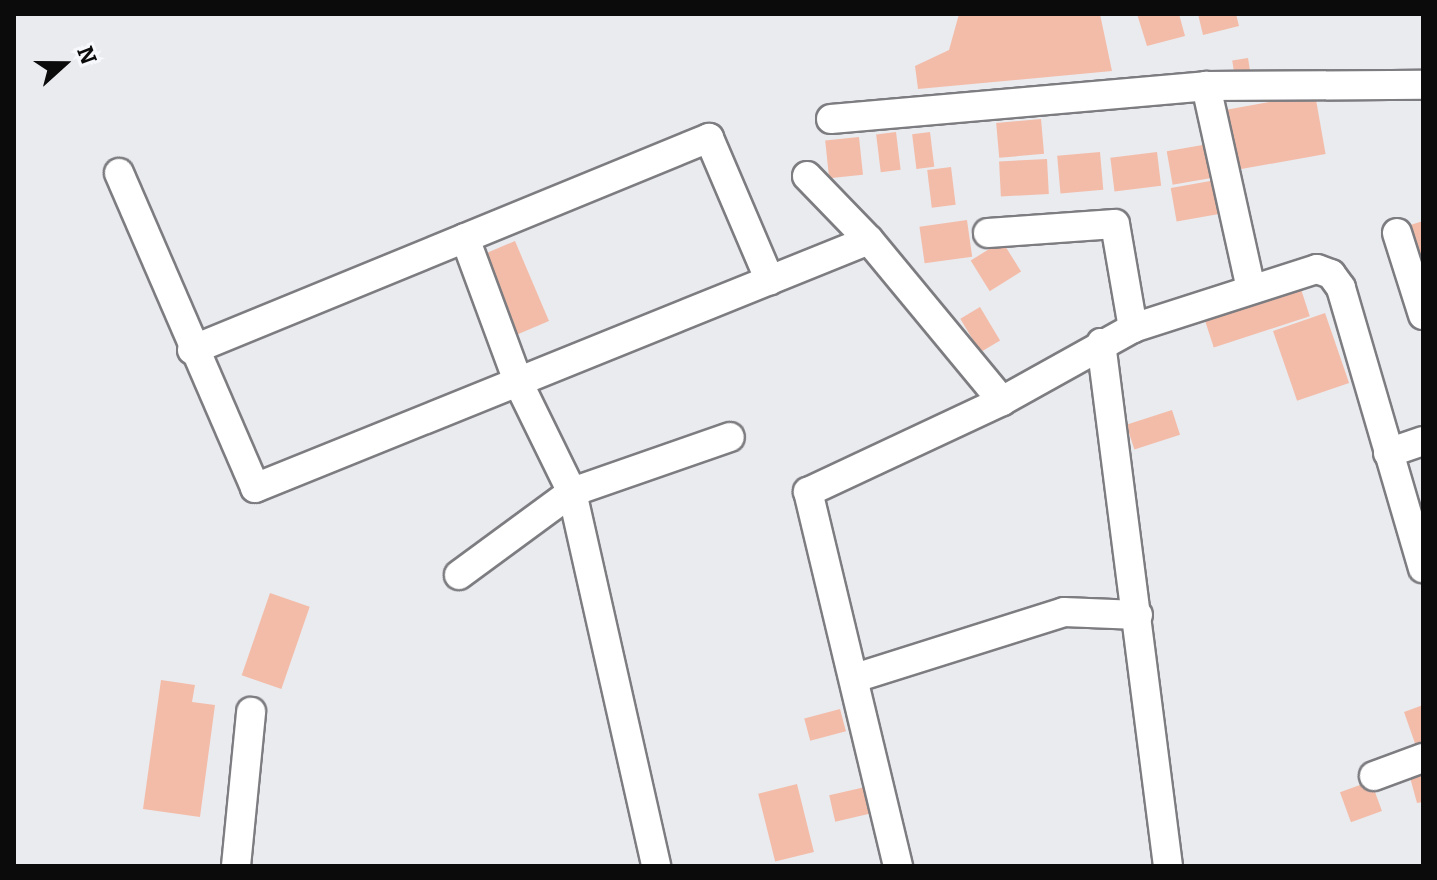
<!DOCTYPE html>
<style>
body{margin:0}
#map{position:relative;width:1437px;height:880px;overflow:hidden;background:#eaebef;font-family:Bitter,serif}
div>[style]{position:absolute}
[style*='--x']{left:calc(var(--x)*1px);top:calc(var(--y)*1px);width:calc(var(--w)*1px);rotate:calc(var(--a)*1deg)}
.building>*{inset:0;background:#f3bca9;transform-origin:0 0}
.roads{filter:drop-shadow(2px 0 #7d7d81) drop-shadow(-2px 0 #7d7d81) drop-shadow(0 2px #7d7d81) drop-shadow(0 -2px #7d7d81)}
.minor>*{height:28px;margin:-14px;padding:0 14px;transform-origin:14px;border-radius:14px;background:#fff}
span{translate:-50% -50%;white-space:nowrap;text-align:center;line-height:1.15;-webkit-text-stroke:8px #f7f8fc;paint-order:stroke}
.frame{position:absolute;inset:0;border:16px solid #0b0b0c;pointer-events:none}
.north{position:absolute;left:24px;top:24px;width:80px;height:80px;-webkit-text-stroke:6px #f7f8fc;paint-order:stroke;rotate:69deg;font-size:22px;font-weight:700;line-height:32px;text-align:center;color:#0b0b0c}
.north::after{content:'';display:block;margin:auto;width:28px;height:36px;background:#0b0b0c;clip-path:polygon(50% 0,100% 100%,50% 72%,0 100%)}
</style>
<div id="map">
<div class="building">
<div style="clip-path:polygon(959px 14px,1100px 14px,1112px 71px,918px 89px,915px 66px,949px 50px)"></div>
<div style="clip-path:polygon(1137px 14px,1179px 14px,1185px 36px,1147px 46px)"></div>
<div style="clip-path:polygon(1198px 14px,1236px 14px,1239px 26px,1203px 35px)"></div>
<div style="left:1248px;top:58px;width:13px;height:16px;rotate:81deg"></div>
<div style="left:1315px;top:94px;width:61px;height:90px;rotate:80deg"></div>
<div style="left:1041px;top:119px;width:35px;height:45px;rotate:85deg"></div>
<div style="left:896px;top:132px;width:38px;height:20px;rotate:83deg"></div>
<div style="left:930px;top:132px;width:35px;height:18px;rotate:83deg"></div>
<div style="left:859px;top:137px;width:38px;height:34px;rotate:84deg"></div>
<div style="left:1214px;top:143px;width:34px;height:48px;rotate:80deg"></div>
<div style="left:1100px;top:152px;width:38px;height:43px;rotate:85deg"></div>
<div style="left:1157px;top:152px;width:34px;height:47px;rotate:83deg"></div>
<div style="left:1047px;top:159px;width:35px;height:48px;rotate:87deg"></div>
<div style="left:951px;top:167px;width:38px;height:24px;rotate:83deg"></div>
<div style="left:1216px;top:180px;width:34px;height:46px;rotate:80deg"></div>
<div style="left:967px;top:220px;width:37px;height:48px;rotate:82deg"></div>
<div style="clip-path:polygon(1423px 221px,1423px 271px,1401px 228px)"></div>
<div style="left:515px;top:241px;width:87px;height:39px;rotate:67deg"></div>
<div style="left:1002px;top:241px;width:36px;height:37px;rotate:58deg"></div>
<div style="left:1299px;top:283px;width:35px;height:101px;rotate:72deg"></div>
<div style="left:980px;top:307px;width:39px;height:23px;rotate:59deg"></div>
<div style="left:1325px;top:313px;width:74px;height:55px;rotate:71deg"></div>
<div style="left:1172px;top:410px;width:26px;height:48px;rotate:72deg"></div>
<div style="left:270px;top:593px;width:42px;height:87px;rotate:19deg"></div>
<div style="clip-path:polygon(161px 680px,195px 685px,192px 702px,215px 705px,200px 817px,143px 809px)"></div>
<div style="clip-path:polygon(1423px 705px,1423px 750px,1418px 752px,1404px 712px)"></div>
<div style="left:840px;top:709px;width:23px;height:37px;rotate:75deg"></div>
<div style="clip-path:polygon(1423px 766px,1423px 802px,1417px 803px,1408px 770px)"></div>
<div style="left:1371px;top:781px;width:32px;height:33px;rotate:70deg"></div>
<div style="left:797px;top:784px;width:70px;height:40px;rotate:76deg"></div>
<div style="left:874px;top:785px;width:27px;height:46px;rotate:77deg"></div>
</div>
<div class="roads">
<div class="minor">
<div style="--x:1206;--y:86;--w:208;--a:77.5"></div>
<div style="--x:831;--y:119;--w:376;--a:-5"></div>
<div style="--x:1206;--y:86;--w:217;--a:-0.3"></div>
<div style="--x:119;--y:173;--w:343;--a:66.6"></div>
<div style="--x:255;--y:488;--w:662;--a:-21.99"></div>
<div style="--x:807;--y:176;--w:89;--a:45.9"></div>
<div style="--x:869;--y:240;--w:209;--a:50.4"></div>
<div style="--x:988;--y:233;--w:127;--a:-4.1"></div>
<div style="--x:1115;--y:224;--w:106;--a:80.2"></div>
<div style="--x:1397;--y:233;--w:86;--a:72.4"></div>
<div style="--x:465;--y:238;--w:156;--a:69.7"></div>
<div style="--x:519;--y:384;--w:120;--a:63.9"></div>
<div style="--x:572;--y:492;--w:383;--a:77.3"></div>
<div style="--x:1101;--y:343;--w:527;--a:82.7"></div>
<div style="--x:192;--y:350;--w:559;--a:-22.3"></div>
<div style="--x:709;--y:138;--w:155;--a:66.9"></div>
<div style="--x:1388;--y:453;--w:37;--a:-19"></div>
<div style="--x:459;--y:575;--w:140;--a:-36.3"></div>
<div style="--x:572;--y:492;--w:167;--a:-19.2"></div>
<div style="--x:855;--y:678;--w:219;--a:-17.5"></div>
<div style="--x:1064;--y:612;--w:74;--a:2.3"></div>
<div style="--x:1374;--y:776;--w:52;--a:-20.2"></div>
<div style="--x:236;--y:866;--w:155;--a:-84.4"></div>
<div style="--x:898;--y:866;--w:385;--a:-103.5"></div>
<div style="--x:808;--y:492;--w:214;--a:-25.1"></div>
<div style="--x:1002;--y:401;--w:150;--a:-29.1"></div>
<div style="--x:1133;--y:328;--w:193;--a:-17.8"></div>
<div style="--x:1317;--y:269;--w:15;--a:20"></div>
<div style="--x:1331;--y:274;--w:17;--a:54"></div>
<div style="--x:1341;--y:288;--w:292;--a:73.7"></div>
</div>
</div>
<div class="frame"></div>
<div class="north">N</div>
</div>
